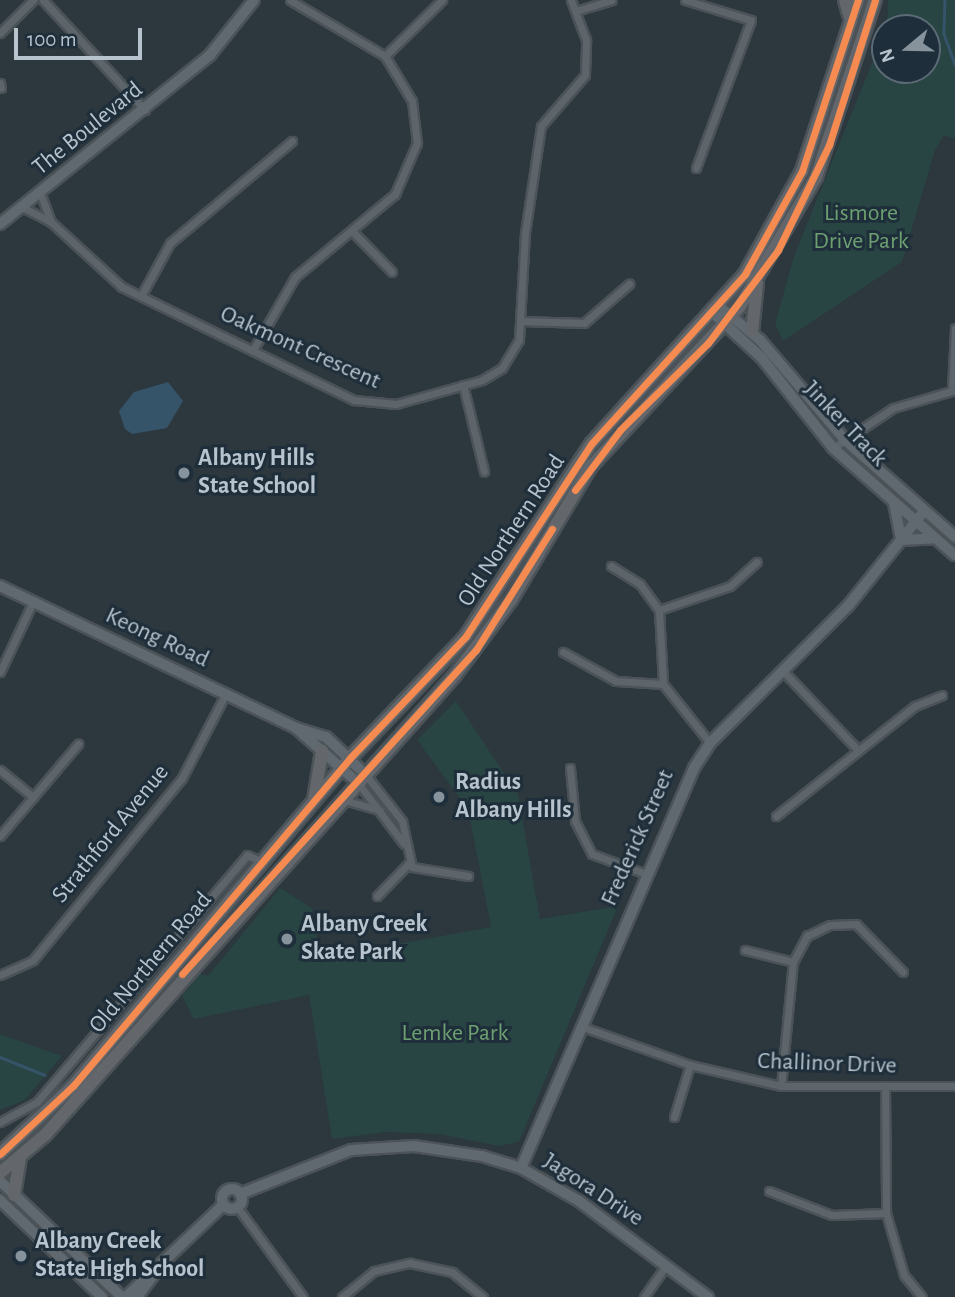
<!DOCTYPE html>
<style>
body{margin:0}
#map{position:relative;width:955px;height:1297px;overflow:hidden;background:#2c373e;font-family:"Alegreya Sans",sans-serif}
div>[style]{position:absolute}
[style*='--x']{left:calc(var(--x)*1px);top:calc(var(--y)*1px);width:calc(var(--w)*1px);rotate:calc(var(--a)*1deg)}
.green>*{inset:0;background:#284443}
.water>*{inset:0;background:#365469}
.stream>*{height:2.5px;margin:-1.25px;padding:0 1.25px;transform-origin:1.25px;border-radius:1.25px;background:#365469}
.roads{filter:drop-shadow(2px 0 #4b5358) drop-shadow(-2px 0 #4b5358) drop-shadow(0 2px #4b5358) drop-shadow(0 -2px #4b5358)}
.street>*{height:7px;margin:-3.5px;padding:0 3.5px;transform-origin:3.5px;border-radius:3.5px;background:#5d656b}
.secondary>*{height:10px;margin:-5px;padding:0 5px;transform-origin:5px;border-radius:5px;background:#616970}
.secondary>.ring{margin:-5px;padding:0;box-sizing:content-box;background:none;border:10px solid #616970;border-radius:50%}
.highway>*{height:12px;margin:-6px;padding:0 6px;transform-origin:6px;border-radius:6px;background:#63676b}
.cycleway>*{height:7px;margin:-3.5px;padding:0 3.5px;transform-origin:3.5px;border-radius:3.5px;background:#f68b52}
.dots>*{width:19px;height:19px;translate:-50% -50%;box-sizing:border-box;border:4px solid #1e2e3a;border-radius:50%}
span{translate:-50% -50%;white-space:nowrap;text-align:center;line-height:1.15;-webkit-text-stroke:6px #1e2e3a;paint-order:stroke}
.street-label{font-size:24px;color:#b7c4ce}
.park-label{font-size:24px;color:#6da070}
.poi-label{font-size:24px;color:#b7c4ce;font-weight:700}
.left{translate:0 -50%;text-align:left}
.north{position:absolute;left:871px;top:14px;width:70px;height:70px;box-sizing:border-box;background:#1e2e3a;border:2px solid #5b6a75;border-radius:50%;rotate:251deg;font-size:19px;font-weight:700;line-height:28px;text-align:center;color:#b7c4ce}
.north::after{content:'';display:block;margin:auto;width:24px;height:32px;background:#86939c;clip-path:polygon(50% 0,100% 100%,50% 72%,0 100%)}
.scale{position:absolute;left:14px;top:28px;width:128px;height:32px;box-sizing:border-box;border:4px solid #b7c4ce;border-top:0;padding-left:9px;font-size:21px;line-height:24px;white-space:nowrap;color:#b7c4ce;-webkit-text-stroke:5px #1e2e3a;paint-order:stroke}
</style>
<div id="map">
<div class="green">
<div style="clip-path:polygon(888px 0,955px 0,955px 139px,944px 135px,935px 150px,902px 262px,783px 341px,775px 324px,794px 256px,872px 63px,885px 43px,885px 70px,927px 70px,927px 28px,887px 28px)"></div>
<div style="clip-path:polygon(456px 701px,518px 794px,540px 919px,618px 906px,519px 1142px,499px 1146px,439px 1134px,385px 1132px,332px 1139px,309px 995px,194px 1019px,182px 996px,200px 974px,208px 976px,280px 888px,312px 908px,321px 958px,491px 927px,468px 809px,417px 740px)"></div>
<div style="clip-path:polygon(0 1034px,62px 1056px,25px 1100px,0 1110px)"></div>
</div>
<div class="water">
<div style="clip-path:polygon(168px 382px,183px 401px,167px 428px,132px 434px,125px 429px,119px 411px,134px 392px)"></div>
</div>
<div class="stream">
<div style="--x:945;--y:0;--w:34;--a:92"></div>
<div style="--x:944;--y:34;--w:32;--a:70"></div>
<div style="--x:0;--y:1057;--w:48;--a:21.8"></div>
</div>
<div class="roads">
<div class="street">
<div style="--x:43;--y:0;--w:150;--a:47.2"></div>
<div style="--x:685;--y:0;--w:69;--a:16.9"></div>
<div style="--x:751;--y:20;--w:158;--a:110.4"></div>
<div style="--x:576;--y:11;--w:37;--a:-17"></div>
<div style="--x:0;--y:33;--w:47;--a:-45"></div>
<div style="--x:385;--y:56;--w:80;--a:-44.5"></div>
<div style="--x:0;--y:83;--w:5;--a:79"></div>
<div style="--x:41;--y:195;--w:29;--a:70"></div>
<div style="--x:24;--y:208;--w:30;--a:27"></div>
<div style="--x:51;--y:222;--w:96;--a:42.5"></div>
<div style="--x:122;--y:287;--w:258;--a:26"></div>
<div style="--x:354;--y:400;--w:42;--a:5.4"></div>
<div style="--x:396;--y:404;--w:89;--a:-15.6"></div>
<div style="--x:482;--y:380;--w:23;--a:-31"></div>
<div style="--x:502;--y:368;--w:33;--a:-59"></div>
<div style="--x:519;--y:340;--w:107;--a:-86.8"></div>
<div style="--x:525;--y:233;--w:108;--a:-81.5"></div>
<div style="--x:541;--y:126;--w:67;--a:-49.2"></div>
<div style="--x:585;--y:75;--w:35;--a:-88"></div>
<div style="--x:586;--y:40;--w:43;--a:-110.6"></div>
<div style="--x:354;--y:233;--w:54;--a:45.7"></div>
<div style="--x:141;--y:296;--w:60;--a:-61.3"></div>
<div style="--x:170;--y:243;--w:159;--a:-39.9"></div>
<div style="--x:522;--y:321;--w:62;--a:1.8"></div>
<div style="--x:584;--y:323;--w:60;--a:-40.9"></div>
<div style="--x:253;--y:350;--w:84;--a:-60.1"></div>
<div style="--x:295;--y:277;--w:130;--a:-39.7"></div>
<div style="--x:395;--y:194;--w:56;--a:-66.7"></div>
<div style="--x:417;--y:143;--w:42;--a:-96.8"></div>
<div style="--x:412;--y:101;--w:52;--a:-121"></div>
<div style="--x:385;--y:56;--w:110;--a:-149.5"></div>
<div style="--x:463;--y:385;--w:89;--a:76.3"></div>
<div style="--x:952;--y:390;--w:62;--a:-87.2"></div>
<div style="--x:833;--y:448;--w:72;--a:-33.7"></div>
<div style="--x:893;--y:408;--w:65;--a:-16.2"></div>
<div style="--x:611;--y:566;--w:34;--a:32"></div>
<div style="--x:640;--y:584;--w:32;--a:54"></div>
<div style="--x:659;--y:610;--w:74;--a:86.9"></div>
<div style="--x:663;--y:684;--w:75;--a:51.5"></div>
<div style="--x:659;--y:610;--w:75;--a:-18.7"></div>
<div style="--x:730;--y:586;--w:36;--a:-42"></div>
<div style="--x:563;--y:652;--w:60;--a:28.7"></div>
<div style="--x:616;--y:681;--w:47;--a:3.7"></div>
<div style="--x:783;--y:671;--w:108;--a:46.5"></div>
<div style="--x:0;--y:672;--w:77;--a:-64.8"></div>
<div style="--x:570;--y:768;--w:53;--a:84.6"></div>
<div style="--x:575;--y:821;--w:37;--a:63"></div>
<div style="--x:592;--y:854;--w:54;--a:20.4"></div>
<div style="--x:0;--y:770;--w:43;--a:39.3"></div>
<div style="--x:365;--y:774;--w:60;--a:51.8"></div>
<div style="--x:402;--y:821;--w:47;--a:77.7"></div>
<div style="--x:412;--y:867;--w:57;--a:9.1"></div>
<div style="--x:358;--y:783;--w:76;--a:53"></div>
<div style="--x:344;--y:800;--w:37;--a:16"></div>
<div style="--x:776;--y:816;--w:177;--a:-38.4"></div>
<div style="--x:915;--y:706;--w:29;--a:-22"></div>
<div style="--x:0;--y:836;--w:121;--a:-49.7"></div>
<div style="--x:377;--y:896;--w:46;--a:-45.9"></div>
<div style="--x:745;--y:950;--w:49;--a:14"></div>
<div style="--x:0;--y:975;--w:36;--a:-24"></div>
<div style="--x:33;--y:960;--w:235;--a:-50.7"></div>
<div style="--x:182;--y:778;--w:96;--a:-62.6"></div>
<div style="--x:580;--y:1026;--w:117;--a:19.5"></div>
<div style="--x:690;--y:1065;--w:93;--a:13"></div>
<div style="--x:781;--y:1086;--w:174;--a:0"></div>
<div style="--x:781;--y:1086;--w:125;--a:-84.5"></div>
<div style="--x:793;--y:962;--w:30;--a:-62"></div>
<div style="--x:807;--y:936;--w:25;--a:-26"></div>
<div style="--x:830;--y:925;--w:26;--a:-2"></div>
<div style="--x:856;--y:924;--w:67;--a:45.6"></div>
<div style="--x:885;--y:1087;--w:126;--a:89.5"></div>
<div style="--x:886;--y:1213;--w:65;--a:73.8"></div>
<div style="--x:904;--y:1275;--w:28;--a:51"></div>
<div style="--x:674;--y:1117;--w:54;--a:-72.9"></div>
<div style="--x:0;--y:1122;--w:42;--a:-28.4"></div>
<div style="--x:37;--y:1102;--w:324;--a:-49.6"></div>
<div style="--x:247;--y:855;--w:17;--a:25"></div>
<div style="--x:769;--y:1191;--w:67;--a:20.9"></div>
<div style="--x:832;--y:1215;--w:54;--a:-2.1"></div>
<div style="--x:238;--y:1208;--w:110;--a:53.9"></div>
<div style="--x:342;--y:1297;--w:41;--a:-39.1"></div>
<div style="--x:374;--y:1271;--w:37;--a:-13"></div>
<div style="--x:410;--y:1263;--w:43;--a:12.1"></div>
<div style="--x:452;--y:1272;--w:40;--a:39"></div>
<div style="--x:644;--y:1297;--w:39;--a:-55"></div>
</div>
<div class="secondary">
<div style="--x:0;--y:224;--w:270;--a:-38.8"></div>
<div style="--x:210;--y:55;--w:70;--a:-51.3"></div>
<div style="--x:720;--y:307;--w:52;--a:39.5"></div>
<div style="--x:760;--y:340;--w:131;--a:49.6"></div>
<div style="--x:845;--y:440;--w:147;--a:41.4"></div>
<div style="--x:714;--y:314;--w:64;--a:42.5"></div>
<div style="--x:761;--y:357;--w:116;--a:51.6"></div>
<div style="--x:833;--y:448;--w:162;--a:41.3"></div>
<div style="--x:894;--y:503;--w:38;--a:79"></div>
<div style="--x:901;--y:540;--w:35;--a:-3"></div>
<div style="--x:0;--y:586;--w:328;--a:25.6"></div>
<div style="--x:296;--y:728;--w:81;--a:41.5"></div>
<div style="--x:296;--y:728;--w:31;--a:17"></div>
<div style="--x:326;--y:737;--w:54;--a:43.5"></div>
<div style="--x:521;--y:1168;--w:436;--a:-66.6"></div>
<div style="--x:694;--y:768;--w:30;--a:-57"></div>
<div style="--x:710;--y:743;--w:194;--a:-44.8"></div>
<div style="--x:848;--y:606;--w:122;--a:-51.3"></div>
<div style="--x:0;--y:1181;--w:168;--a:43.6"></div>
<div class="ring" style="left:222px;top:1189px;width:10px;height:10px"></div>
<div style="--x:240;--y:1194;--w:119;--a:-21.6"></div>
<div style="--x:351;--y:1150;--w:63;--a:-3.6"></div>
<div style="--x:414;--y:1146;--w:69;--a:8.4"></div>
<div style="--x:482;--y:1156;--w:41;--a:17.1"></div>
<div style="--x:521;--y:1168;--w:67;--a:29.6"></div>
<div style="--x:579;--y:1201;--w:161;--a:36.7"></div>
<div style="--x:0;--y:1200;--w:141;--a:43.6"></div>
<div style="--x:126;--y:1297;--w:134;--a:-43.5"></div>
<div style="--x:137;--y:1297;--w:31;--a:-53"></div>
</div>
<div class="highway">
<div style="--x:845;--y:0;--w:22;--a:74"></div>
<div style="--x:752;--y:332;--w:49;--a:-84.2"></div>
<div style="--x:314;--y:800;--w:50;--a:-80.7"></div>
<div style="--x:0;--y:1154;--w:100;--a:-43"></div>
<div style="--x:73;--y:1086;--w:429;--a:-49.8"></div>
<div style="--x:350;--y:758;--w:168;--a:-46.4"></div>
<div style="--x:466;--y:636;--w:230;--a:-56.9"></div>
<div style="--x:592;--y:443;--w:228;--a:-47.8"></div>
<div style="--x:745;--y:274;--w:118;--a:-61"></div>
<div style="--x:802;--y:171;--w:180;--a:-71.9"></div>
<div style="--x:0;--y:1173;--w:59;--a:-40.2"></div>
<div style="--x:45;--y:1135;--w:616;--a:-48.29"></div>
<div style="--x:455;--y:675;--w:94;--a:-53.3"></div>
<div style="--x:511;--y:600;--w:156;--a:-59.2"></div>
<div style="--x:591;--y:466;--w:219;--a:-47"></div>
<div style="--x:740;--y:306;--w:150;--a:-59.5"></div>
<div style="--x:816;--y:177;--w:187;--a:-71.6"></div>
<div style="--x:14;--y:1195;--w:37;--a:-81"></div>
</div>
</div>
<div class="cycleway">
<div style="--x:575;--y:490;--w:75;--a:-53.1"></div>
<div style="--x:620;--y:430;--w:124;--a:-44.7"></div>
<div style="--x:708;--y:343;--w:116;--a:-53"></div>
<div style="--x:778;--y:250;--w:117;--a:-64.1"></div>
<div style="--x:829;--y:145;--w:152;--a:-72.4"></div>
<div style="--x:182;--y:974;--w:438;--a:-47.8"></div>
<div style="--x:476;--y:650;--w:143;--a:-57.9"></div>
<div style="--x:0;--y:1154;--w:100;--a:-43"></div>
<div style="--x:73;--y:1086;--w:429;--a:-49.8"></div>
<div style="--x:350;--y:758;--w:168;--a:-46.4"></div>
<div style="--x:466;--y:636;--w:230;--a:-56.9"></div>
<div style="--x:592;--y:443;--w:228;--a:-47.8"></div>
<div style="--x:745;--y:274;--w:118;--a:-61"></div>
<div style="--x:802;--y:171;--w:180;--a:-71.9"></div>
</div>
<div class="dots">
<div style="left:184px;top:473px;background:#86939c"></div>
<div style="left:439px;top:797px;background:#86939c"></div>
<div style="left:287px;top:939px;background:#86939c"></div>
<div style="left:21px;top:1256px;background:#86939c"></div>
</div>
<div class="street-label">
<span style="left:88px;top:129px;rotate:-39deg">The Boulevard</span>
<span style="left:300px;top:348px;rotate:24deg">Oakmont Crescent</span>
<span style="left:845px;top:424px;rotate:46deg">Jinker Track</span>
<span style="left:512px;top:531px;rotate:-57deg">Old Northern Road</span>
<span style="left:157px;top:638px;rotate:25deg">Keong Road</span>
<span style="left:111px;top:834px;rotate:-51deg">Strathford Avenue</span>
<span style="left:638px;top:838px;rotate:-66deg">Frederick Street</span>
<span style="left:151px;top:963px;rotate:-50deg">Old Northern Road</span>
<span style="left:827px;top:1064px;rotate:2deg">Challinor Drive</span>
<span style="left:593px;top:1190px;rotate:33deg">Jagora Drive</span>
</div>
<div class="park-label">
<span style="left:861px;top:228px">Lismore<br>Drive Park</span>
<span style="left:455px;top:1034px">Lemke Park</span>
</div>
<div class="poi-label">
<span class="left" style="left:198px;top:473px">Albany Hills<br>State School</span>
<span class="left" style="left:455px;top:797px">Radius<br>Albany Hills</span>
<span class="left" style="left:301px;top:939px">Albany Creek<br>Skate Park</span>
<span class="left" style="left:35px;top:1256px">Albany Creek<br>State High School</span>
</div>
<div class="north">N</div>
<div class="scale">100 m</div>
</div>
